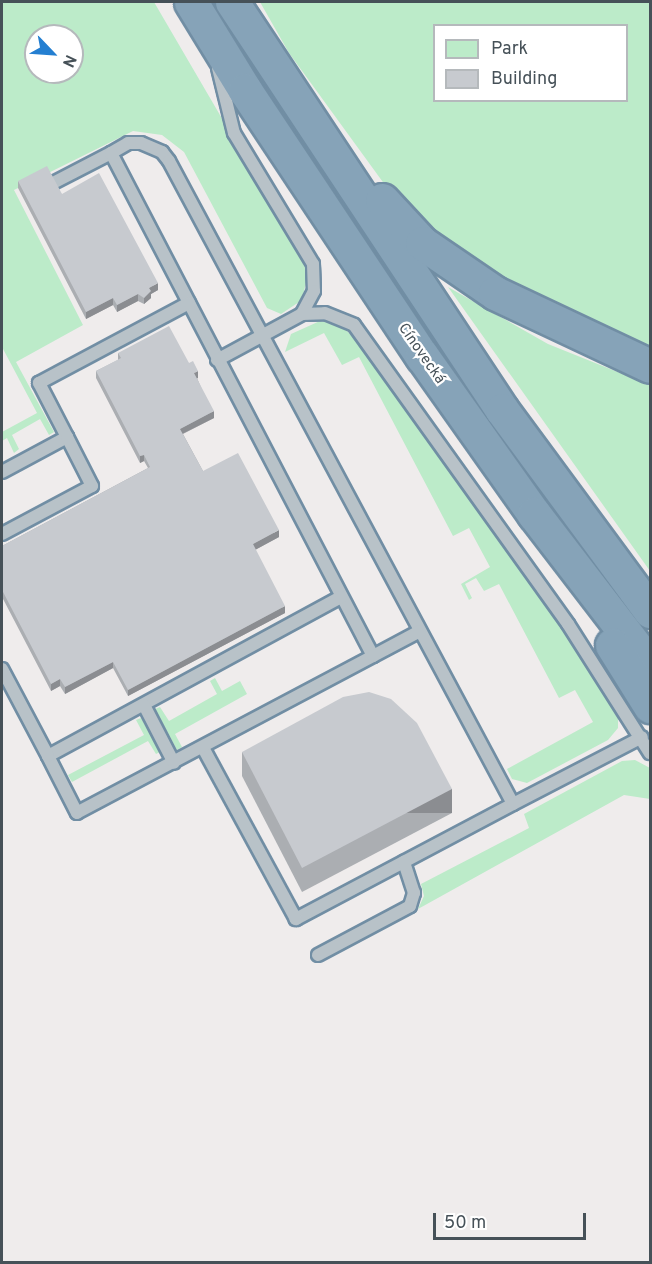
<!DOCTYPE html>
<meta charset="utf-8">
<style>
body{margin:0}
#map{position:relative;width:652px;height:1264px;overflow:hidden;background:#efecec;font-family:Overpass,sans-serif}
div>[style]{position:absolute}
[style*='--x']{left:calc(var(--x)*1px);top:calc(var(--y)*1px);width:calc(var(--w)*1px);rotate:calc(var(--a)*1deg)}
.green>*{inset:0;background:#bcebc9}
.roads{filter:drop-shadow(2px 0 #718ea4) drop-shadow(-2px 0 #718ea4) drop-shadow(0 2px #718ea4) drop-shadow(0 -2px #718ea4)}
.lane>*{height:12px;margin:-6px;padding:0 6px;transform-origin:6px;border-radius:6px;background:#b8c2c8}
.highway>*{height:33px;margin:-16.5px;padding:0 16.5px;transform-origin:16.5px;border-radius:16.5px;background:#86a3b8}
.wall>*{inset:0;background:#abaeb2}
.shaded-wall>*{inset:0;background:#8b8d91;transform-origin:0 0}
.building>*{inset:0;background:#c7cacf}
span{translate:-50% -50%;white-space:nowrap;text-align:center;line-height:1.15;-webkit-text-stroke:4.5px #fff;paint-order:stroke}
.street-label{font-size:15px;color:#465158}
.frame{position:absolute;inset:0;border:3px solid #465158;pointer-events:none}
.legend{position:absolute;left:433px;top:24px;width:195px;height:78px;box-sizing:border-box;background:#fff;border:2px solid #b5b9bc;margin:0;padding:8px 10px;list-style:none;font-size:18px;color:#465158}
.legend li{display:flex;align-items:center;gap:12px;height:30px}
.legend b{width:30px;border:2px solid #b5b9bc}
.north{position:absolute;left:24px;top:24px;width:60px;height:60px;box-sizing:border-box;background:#fff;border:2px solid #b5b9bc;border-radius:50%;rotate:115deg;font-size:16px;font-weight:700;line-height:24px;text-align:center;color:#465158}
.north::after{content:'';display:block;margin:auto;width:21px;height:27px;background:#247fd1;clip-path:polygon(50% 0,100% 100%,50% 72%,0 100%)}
.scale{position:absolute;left:433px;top:1213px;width:153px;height:27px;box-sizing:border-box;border:3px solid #465158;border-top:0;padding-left:8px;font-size:18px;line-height:21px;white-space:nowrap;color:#465158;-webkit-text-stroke:4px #fff;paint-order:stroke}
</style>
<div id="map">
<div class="green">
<div style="clip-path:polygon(evenodd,2px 2px,154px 2px,301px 254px,308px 274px,302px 300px,281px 314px,267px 308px,184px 152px,162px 135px,133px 131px,14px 190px,83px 325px,16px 362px,54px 432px,49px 435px,40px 419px,12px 435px,19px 449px,14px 453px,7px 438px,2px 441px,2px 432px,37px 413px,2px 347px,2px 2px,36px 36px,72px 36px,72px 72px,36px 72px,36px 36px)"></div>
<div style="clip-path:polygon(evenodd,260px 2px,650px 2px,650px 349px,465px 261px,393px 196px,289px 53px,260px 2px,434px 26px,626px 26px,626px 100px,434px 100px,434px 26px)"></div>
<div style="clip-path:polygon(448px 287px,548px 344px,650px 385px,650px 571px)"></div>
<div style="clip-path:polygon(320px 321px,341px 325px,354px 338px,576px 645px,618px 714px,618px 728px,608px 740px,527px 783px,512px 779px,507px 769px,593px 722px,575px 690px,559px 698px,499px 584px,484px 591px,476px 578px,465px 584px,472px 598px,469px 600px,461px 584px,490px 567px,469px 528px,453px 536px,359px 357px,342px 365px,324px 333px,285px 352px,291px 334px)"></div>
<div style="clip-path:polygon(215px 678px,222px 691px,240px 681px,247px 694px,175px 734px,182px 747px,177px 750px,155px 709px,160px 707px,169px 721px,217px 694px,210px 681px)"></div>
<div style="clip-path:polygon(141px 718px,160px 752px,156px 754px,148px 741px,72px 782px,68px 775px,144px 735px,136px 720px)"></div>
<div style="clip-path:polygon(635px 760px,650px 768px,650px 799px,624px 795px,418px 909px,424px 896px,421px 884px,529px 828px,524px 814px,622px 761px)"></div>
</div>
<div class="roads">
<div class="lane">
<div style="--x:218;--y:68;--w:67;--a:76.2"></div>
<div style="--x:234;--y:133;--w:153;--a:58.9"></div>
<div style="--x:313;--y:264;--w:27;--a:88"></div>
<div style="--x:314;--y:291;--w:26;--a:118"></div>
<div style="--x:111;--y:153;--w:20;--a:-30"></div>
<div style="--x:128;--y:143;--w:13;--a:0"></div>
<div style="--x:141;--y:143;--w:23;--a:23"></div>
<div style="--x:162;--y:152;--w:11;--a:52"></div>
<div style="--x:169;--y:161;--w:729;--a:61.85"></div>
<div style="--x:513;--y:804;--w:246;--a:152.1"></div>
<div style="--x:296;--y:919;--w:195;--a:-118.5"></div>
<div style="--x:53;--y:183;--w:65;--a:-27.3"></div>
<div style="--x:111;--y:153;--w:567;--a:62.49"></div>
<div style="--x:373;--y:656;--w:335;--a:152.1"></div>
<div style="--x:77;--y:813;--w:64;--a:-117"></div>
<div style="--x:48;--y:756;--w:333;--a:-28.5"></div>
<div style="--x:217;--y:360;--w:97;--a:-28.4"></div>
<div style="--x:302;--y:314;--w:23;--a:-2"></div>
<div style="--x:325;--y:313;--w:31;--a:22"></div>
<div style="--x:354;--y:325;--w:368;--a:54.4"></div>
<div style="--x:568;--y:624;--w:153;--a:57.6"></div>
<div style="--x:2;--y:472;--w:74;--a:-28.3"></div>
<div style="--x:67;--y:437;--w:61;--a:-117.4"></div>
<div style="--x:39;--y:383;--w:170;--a:-28.1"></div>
<div style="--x:2;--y:534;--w:102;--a:-28.1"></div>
<div style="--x:92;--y:486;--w:55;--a:-117"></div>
<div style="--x:373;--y:656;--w:53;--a:-28"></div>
<div style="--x:2;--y:669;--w:98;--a:62.1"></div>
<div style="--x:144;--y:705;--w:65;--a:62.7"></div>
<div style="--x:513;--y:804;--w:145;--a:-27.4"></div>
<div style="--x:318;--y:955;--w:104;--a:-28"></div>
<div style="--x:410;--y:906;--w:14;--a:-73"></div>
<div style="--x:414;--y:893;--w:33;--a:-108"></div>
</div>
<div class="highway">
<div style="--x:191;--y:2;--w:103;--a:58.5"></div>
<div style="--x:245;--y:90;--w:320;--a:56.4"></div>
<div style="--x:422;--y:356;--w:194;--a:54.7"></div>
<div style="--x:534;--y:514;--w:190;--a:52.5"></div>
<div style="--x:232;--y:2;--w:489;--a:56.5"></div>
<div style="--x:502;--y:410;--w:250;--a:53.6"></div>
<div style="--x:382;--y:200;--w:59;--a:47.1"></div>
<div style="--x:422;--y:243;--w:88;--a:34.4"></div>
<div style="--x:495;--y:293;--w:171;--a:25.2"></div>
<div style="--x:612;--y:645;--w:72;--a:58.1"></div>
</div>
</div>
<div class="wall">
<div style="clip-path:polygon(18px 181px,62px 194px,158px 290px,151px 294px,151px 298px,144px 304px,138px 301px,117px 312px,113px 305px,86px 319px,18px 188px)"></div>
<div style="clip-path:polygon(118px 353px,189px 363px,198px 378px,197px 378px,214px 418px,183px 434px,203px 471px,279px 537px,255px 550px,285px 613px,128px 696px,113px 668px,65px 694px,60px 686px,51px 691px,2px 597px,2px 546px,148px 468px,144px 461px,140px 463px,96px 378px,96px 371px,118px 360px)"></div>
<div style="clip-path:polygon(242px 752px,452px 813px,302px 892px,242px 776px)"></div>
</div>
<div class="shaded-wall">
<div style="clip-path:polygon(158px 283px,158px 290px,151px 294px,151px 298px,144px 304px,144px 298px,149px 288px)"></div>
<div style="clip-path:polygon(138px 294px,138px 301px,117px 312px,117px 305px)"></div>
<div style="clip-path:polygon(113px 298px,113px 305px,86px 319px,86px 312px)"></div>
<div style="clip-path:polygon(198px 371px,198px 378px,194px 380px,194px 373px)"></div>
<div style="clip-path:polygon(214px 411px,214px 418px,180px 435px,180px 429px)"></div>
<div style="clip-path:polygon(144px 455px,144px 461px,140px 463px,140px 456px)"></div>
<div style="clip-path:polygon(279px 530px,279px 537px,253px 551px,253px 544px)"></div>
<div style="clip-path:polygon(285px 606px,285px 613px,128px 696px,128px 690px)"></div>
<div style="clip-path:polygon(113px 662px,113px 668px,65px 694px,65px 687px)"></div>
<div style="clip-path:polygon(60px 679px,60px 686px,51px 691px,51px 684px)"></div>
<div style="left:452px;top:789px;width:24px;height:170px;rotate:90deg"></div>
</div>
<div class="building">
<div style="clip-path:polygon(47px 166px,62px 194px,99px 173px,158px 283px,149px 288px,151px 291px,144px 298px,138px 294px,117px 305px,113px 298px,86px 312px,18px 181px)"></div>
<div style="clip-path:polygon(169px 326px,189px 363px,193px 361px,198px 371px,194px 373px,214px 411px,180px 429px,203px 471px,238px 453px,279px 530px,253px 544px,285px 606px,128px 690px,113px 662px,65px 687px,60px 679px,51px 684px,2px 590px,2px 546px,150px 467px,144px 455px,140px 456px,96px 371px,121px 358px,118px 353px)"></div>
<div style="clip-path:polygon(369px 692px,391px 699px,417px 723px,452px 789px,302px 868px,242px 752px,343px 697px)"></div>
</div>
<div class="street-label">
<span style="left:421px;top:354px;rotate:55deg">Cínovecká</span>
</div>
<div class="frame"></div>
<ul class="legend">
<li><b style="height:16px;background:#bcebc9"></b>Park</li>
<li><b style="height:16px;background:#c7cacf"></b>Building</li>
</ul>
<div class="north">N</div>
<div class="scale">50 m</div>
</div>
